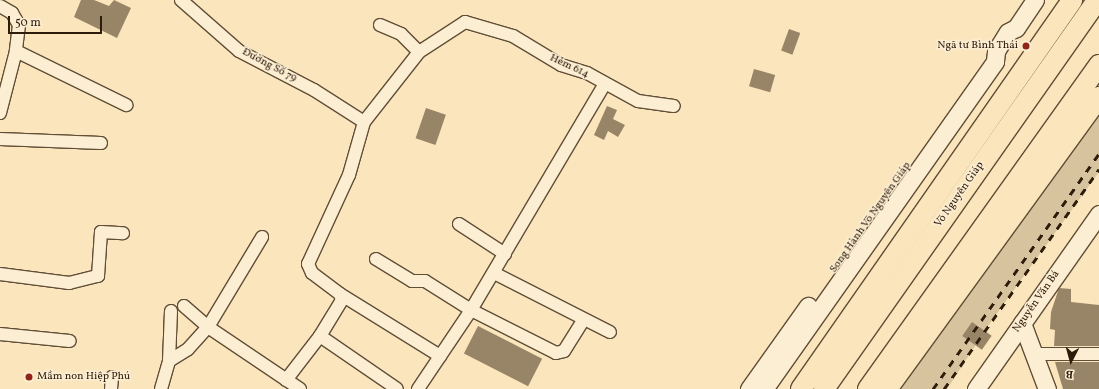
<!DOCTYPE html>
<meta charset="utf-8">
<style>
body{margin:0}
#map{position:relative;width:1099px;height:389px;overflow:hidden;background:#fae5bc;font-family:Vollkorn,serif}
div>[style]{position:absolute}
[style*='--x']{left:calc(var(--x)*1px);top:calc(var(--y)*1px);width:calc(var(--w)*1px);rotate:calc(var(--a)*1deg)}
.green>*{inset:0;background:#d7c39e}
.building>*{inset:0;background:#988567;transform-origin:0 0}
.roads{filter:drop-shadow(1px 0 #614e37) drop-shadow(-1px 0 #614e37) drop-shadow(0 1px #614e37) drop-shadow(0 -1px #614e37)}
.minor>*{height:12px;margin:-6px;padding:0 6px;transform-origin:6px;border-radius:6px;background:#fceed3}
.secondary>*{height:17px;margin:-8.5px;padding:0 8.5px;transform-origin:8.5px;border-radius:8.5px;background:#fceed3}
.trunk>*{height:20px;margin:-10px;padding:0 10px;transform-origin:10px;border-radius:10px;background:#fae5bc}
.rail>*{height:3px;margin-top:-1.5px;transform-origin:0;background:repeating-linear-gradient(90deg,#2e1c0b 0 7px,transparent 0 14px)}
.dots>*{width:11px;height:11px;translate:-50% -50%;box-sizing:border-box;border:2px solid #fceed3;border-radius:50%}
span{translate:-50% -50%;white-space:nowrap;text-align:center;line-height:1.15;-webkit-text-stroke:3px #fceed3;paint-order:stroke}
.poi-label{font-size:11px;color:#2e1c0b}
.right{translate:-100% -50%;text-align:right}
.left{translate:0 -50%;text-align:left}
.street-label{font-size:11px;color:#2e1c0b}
.north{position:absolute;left:1051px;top:341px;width:40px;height:40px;-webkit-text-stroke:3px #fceed3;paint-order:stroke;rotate:186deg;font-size:11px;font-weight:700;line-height:16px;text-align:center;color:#2e1c0b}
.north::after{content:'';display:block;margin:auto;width:14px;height:18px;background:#2e1c0b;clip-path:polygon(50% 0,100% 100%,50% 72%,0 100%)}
.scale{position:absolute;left:8px;top:16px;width:94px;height:18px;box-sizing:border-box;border:2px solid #2e1c0b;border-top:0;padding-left:5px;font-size:12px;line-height:14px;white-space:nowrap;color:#2e1c0b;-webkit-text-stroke:3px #fceed3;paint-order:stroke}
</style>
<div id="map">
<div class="green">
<div style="clip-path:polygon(1099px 110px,1099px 172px,990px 323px,947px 389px,899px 389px)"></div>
</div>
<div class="building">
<div style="clip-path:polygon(81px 0,94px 0,109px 6px,114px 0,131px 8px,117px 38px,74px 17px)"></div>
<div style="left:789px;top:29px;width:12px;height:23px;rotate:20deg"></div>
<div style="left:754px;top:69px;width:22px;height:18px;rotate:16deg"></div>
<div style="clip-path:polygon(607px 106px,617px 110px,613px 119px,625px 125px,618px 137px,608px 131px,604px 140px,594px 135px)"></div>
<div style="left:426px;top:108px;width:21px;height:32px;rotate:19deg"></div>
<div style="clip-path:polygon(1059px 288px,1071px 289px,1071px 302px,1099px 305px,1099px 346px,1054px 346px,1055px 330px,1050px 329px,1051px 312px)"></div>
<div style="left:972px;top:322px;width:24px;height:17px;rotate:35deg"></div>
<div style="left:478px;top:326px;width:72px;height:31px;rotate:27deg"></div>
<div style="clip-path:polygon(1055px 362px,1099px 362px,1099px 389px,1063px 389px)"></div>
</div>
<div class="roads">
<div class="minor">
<div style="--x:181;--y:0;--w:77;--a:41.3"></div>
<div style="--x:239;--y:51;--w:85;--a:27.5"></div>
<div style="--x:314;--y:90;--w:59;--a:32.6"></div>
<div style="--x:0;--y:6;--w:14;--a:30"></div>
<div style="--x:12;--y:13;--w:14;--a:60"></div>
<div style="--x:19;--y:25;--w:26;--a:97"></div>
<div style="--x:16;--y:51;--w:64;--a:104.5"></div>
<div style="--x:380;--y:25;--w:23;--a:23"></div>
<div style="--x:401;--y:34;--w:25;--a:45"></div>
<div style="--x:16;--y:51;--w:123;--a:26.1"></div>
<div style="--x:0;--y:139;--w:101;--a:2.3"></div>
<div style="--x:459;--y:224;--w:55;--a:33.1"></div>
<div style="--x:376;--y:259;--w:42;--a:31.4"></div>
<div style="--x:412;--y:281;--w:13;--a:0"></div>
<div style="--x:425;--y:281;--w:54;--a:32.2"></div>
<div style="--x:471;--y:310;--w:95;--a:26.8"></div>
<div style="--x:556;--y:353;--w:8;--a:-14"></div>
<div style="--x:564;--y:351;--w:36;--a:-58"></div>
<div style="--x:494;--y:273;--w:130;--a:27"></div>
<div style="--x:0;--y:274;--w:70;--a:7.4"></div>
<div style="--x:69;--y:283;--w:30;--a:-14"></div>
<div style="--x:98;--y:276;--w:44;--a:-86.1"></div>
<div style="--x:101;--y:232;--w:22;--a:3"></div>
<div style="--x:340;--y:294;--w:118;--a:31.8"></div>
<div style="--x:184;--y:306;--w:32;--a:41"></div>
<div style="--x:208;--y:327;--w:111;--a:34"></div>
<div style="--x:0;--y:334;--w:70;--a:5.7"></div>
<div style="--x:320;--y:336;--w:93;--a:34.5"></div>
<div style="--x:1034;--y:354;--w:65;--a:0"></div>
<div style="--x:169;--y:361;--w:50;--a:-87.7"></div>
<div style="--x:286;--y:380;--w:56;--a:-52.3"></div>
<div style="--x:320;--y:336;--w:42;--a:-58.6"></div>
<div style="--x:342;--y:300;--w:6;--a:-108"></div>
<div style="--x:340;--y:294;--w:35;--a:-143"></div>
<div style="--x:312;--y:273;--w:10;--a:-114"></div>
<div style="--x:308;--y:264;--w:98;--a:-65.3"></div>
<div style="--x:349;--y:175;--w:55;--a:-74.2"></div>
<div style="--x:364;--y:122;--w:89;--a:-51.8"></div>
<div style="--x:419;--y:52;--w:55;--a:-33.1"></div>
<div style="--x:465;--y:22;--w:50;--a:16.3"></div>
<div style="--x:513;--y:36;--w:56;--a:31.1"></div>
<div style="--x:561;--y:65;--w:27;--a:17"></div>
<div style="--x:587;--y:73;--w:58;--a:28.8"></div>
<div style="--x:638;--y:101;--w:36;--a:8"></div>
<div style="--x:111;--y:389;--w:12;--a:-85"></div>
<div style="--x:161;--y:389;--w:29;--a:-74"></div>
<div style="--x:169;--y:361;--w:22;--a:-32"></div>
<div style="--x:188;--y:349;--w:30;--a:-48"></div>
<div style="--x:208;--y:327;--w:105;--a:-59"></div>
<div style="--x:418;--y:389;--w:95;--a:-56.1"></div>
<div style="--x:471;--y:310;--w:261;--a:-59.4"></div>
</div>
<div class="secondary">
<div style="--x:1022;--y:323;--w:71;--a:69.3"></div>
<div style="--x:749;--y:389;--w:102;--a:-54.6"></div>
<div style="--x:764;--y:389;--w:401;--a:-54.8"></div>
<div style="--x:995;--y:61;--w:10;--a:-84"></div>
<div style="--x:996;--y:51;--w:22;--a:-58"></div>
<div style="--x:1008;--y:32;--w:9;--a:-27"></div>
<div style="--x:1016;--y:28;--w:34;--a:-56"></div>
<div style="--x:976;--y:389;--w:214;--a:-54.9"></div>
</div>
<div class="trunk">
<div style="--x:801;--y:389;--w:474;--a:-55.1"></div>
<div style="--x:824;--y:389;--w:475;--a:-54.9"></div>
<div style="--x:868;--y:389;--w:398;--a:-54.5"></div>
<div style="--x:887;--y:389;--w:361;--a:-54"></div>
</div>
</div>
<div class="rail">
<div style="--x:933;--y:389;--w:288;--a:-54.8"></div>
<div style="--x:944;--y:389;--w:269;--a:-54.8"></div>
</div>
<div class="dots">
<div style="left:1026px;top:46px;background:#8f2418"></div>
<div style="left:29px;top:377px;background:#8f2418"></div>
</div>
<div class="poi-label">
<span class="right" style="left:1018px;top:46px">Ngã tư Bình Thái</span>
<span class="left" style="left:37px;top:377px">Mầm non Hiệp Phú</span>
</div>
<div class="street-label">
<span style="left:269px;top:66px;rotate:28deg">Đường Số 79</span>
<span style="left:569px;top:67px;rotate:25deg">Hẻm 614</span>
<span style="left:960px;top:195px;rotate:-55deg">Võ Nguyên Giáp</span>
<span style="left:871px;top:218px;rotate:-55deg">Song Hành Võ Nguyên Giáp</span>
<span style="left:1037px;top:302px;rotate:-55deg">Nguyễn Văn Bá</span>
</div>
<div class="north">B</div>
<div class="scale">50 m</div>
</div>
